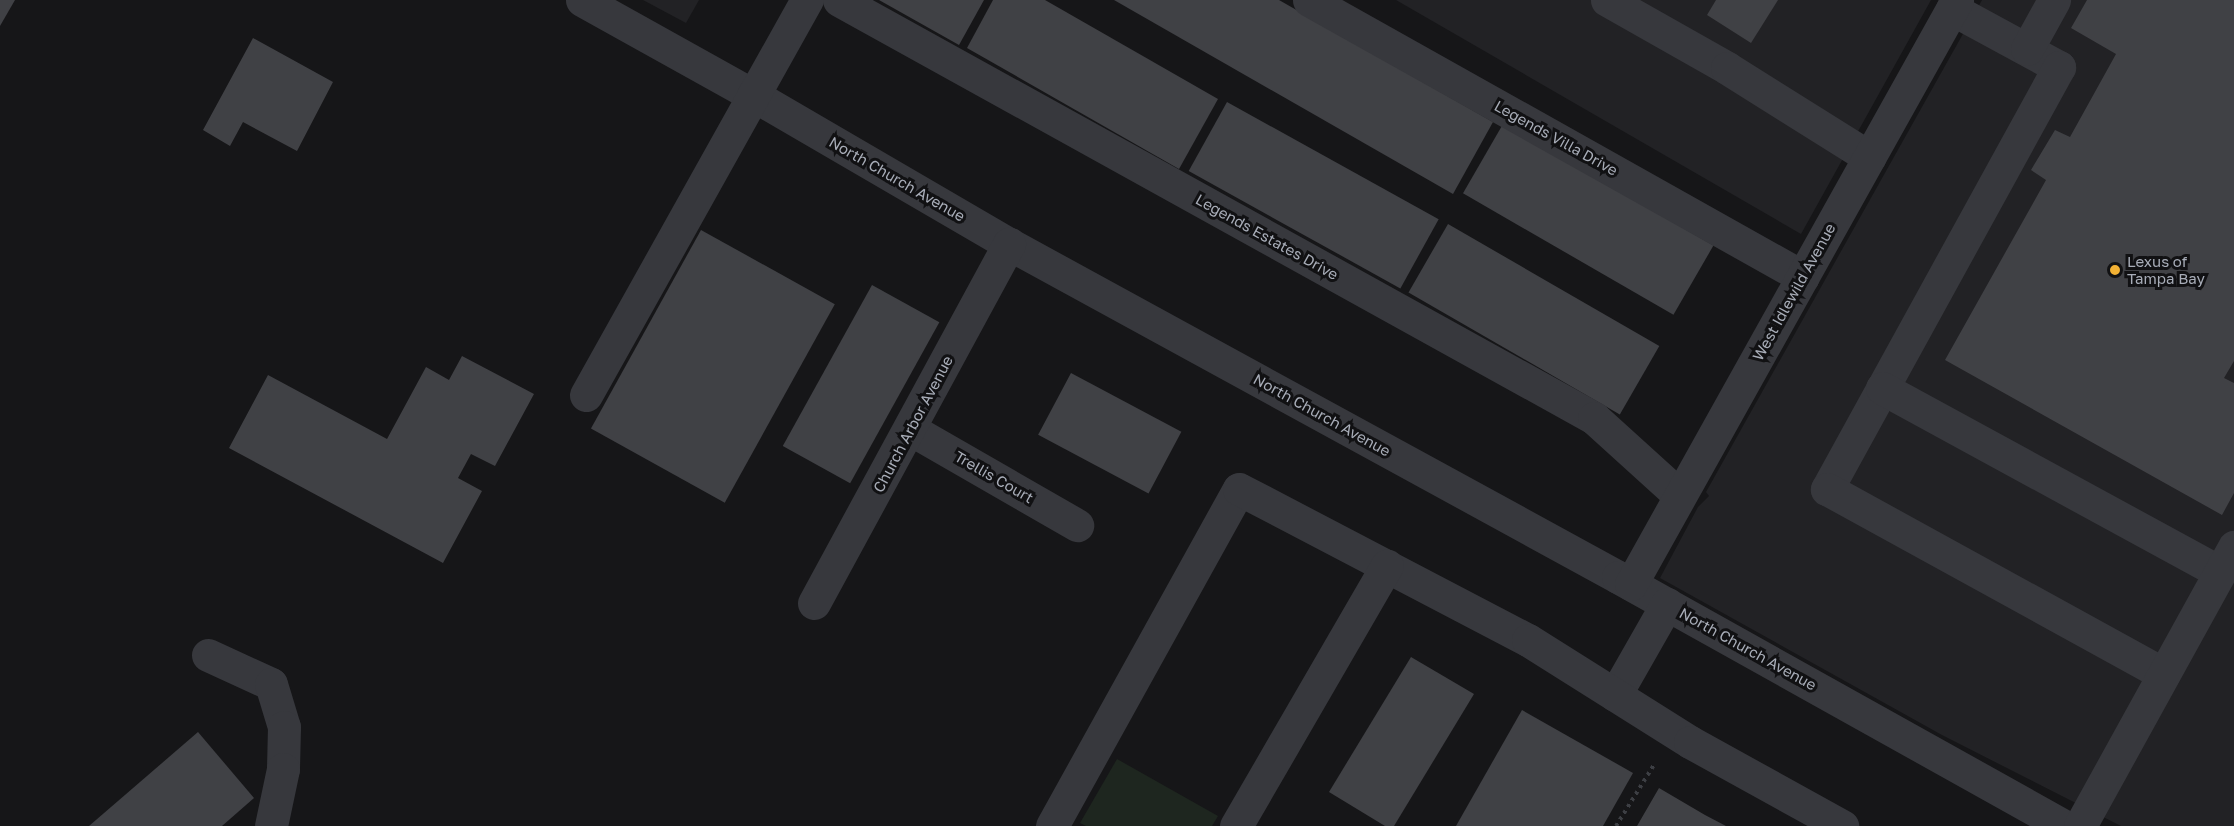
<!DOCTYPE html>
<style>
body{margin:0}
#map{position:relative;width:2234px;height:826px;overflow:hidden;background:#161618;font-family:"Golos Text",sans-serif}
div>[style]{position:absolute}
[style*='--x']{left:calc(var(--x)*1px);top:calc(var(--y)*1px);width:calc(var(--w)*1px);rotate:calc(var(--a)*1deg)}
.built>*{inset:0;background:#222225}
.green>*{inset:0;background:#1e261f}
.building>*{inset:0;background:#404145;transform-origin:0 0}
.path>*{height:4px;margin-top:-2px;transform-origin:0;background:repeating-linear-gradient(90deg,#3d3f44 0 3px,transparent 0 7.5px)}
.minor>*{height:33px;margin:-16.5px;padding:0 16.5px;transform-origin:16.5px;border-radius:16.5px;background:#37383d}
.dots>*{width:16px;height:16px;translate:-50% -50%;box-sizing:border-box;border:3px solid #111113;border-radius:50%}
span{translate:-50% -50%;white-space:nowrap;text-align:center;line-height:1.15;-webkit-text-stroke:6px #111113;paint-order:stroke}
.street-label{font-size:15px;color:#a8adb8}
.poi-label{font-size:15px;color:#a8adb8}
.left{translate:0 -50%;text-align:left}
</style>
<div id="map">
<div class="built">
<div style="clip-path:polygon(643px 0,699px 0,686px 23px)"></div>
<div style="clip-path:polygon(1396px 0,1931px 0,1801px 234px)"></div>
<div style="clip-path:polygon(1982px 0,2234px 0,2234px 826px,2121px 826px,1942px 735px,1660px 578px,1698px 507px,1709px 496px,1706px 492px)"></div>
</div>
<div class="green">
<div style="clip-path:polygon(1117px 759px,1218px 816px,1212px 826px,1086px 826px,1080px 823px)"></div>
</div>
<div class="building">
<div style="clip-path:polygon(0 0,15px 0,0 26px)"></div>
<div style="clip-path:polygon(879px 0,984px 0,959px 45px)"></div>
<div style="clip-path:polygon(993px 0,1045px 0,1218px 99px,1179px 169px,967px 48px)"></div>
<div style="clip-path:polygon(1114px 0,1279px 0,1493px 122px,1453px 194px)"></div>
<div style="clip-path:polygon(1716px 0,1778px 0,1751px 43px,1707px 15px)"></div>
<div style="clip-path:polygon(2087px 0,2234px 0,2234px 361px,2224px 378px,2234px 383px,2234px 493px,2222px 515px,1945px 360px,2046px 180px,2031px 170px,2055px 130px,2070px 137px,2116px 54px,2071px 28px)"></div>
<div style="clip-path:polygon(253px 38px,333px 82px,297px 151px,243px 122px,230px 146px,203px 130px)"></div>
<div style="left:1227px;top:102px;width:242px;height:79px;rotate:29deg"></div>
<div style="left:1503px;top:124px;width:243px;height:80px;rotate:30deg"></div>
<div style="left:1448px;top:224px;width:244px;height:79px;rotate:30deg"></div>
<div style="left:701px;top:230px;width:153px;height:227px;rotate:29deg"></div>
<div style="left:872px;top:285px;width:77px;height:184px;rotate:29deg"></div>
<div style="clip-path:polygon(462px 356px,534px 394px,495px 466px,471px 454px,458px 478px,482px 491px,443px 563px,229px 448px,268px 375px,387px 439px,426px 367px,449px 380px)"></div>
<div style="left:1071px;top:373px;width:125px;height:70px;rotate:28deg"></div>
<div style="clip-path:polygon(1411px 657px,1474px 694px,1394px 826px,1385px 826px,1329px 792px)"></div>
<div style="clip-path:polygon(1522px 710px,1633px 773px,1603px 826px,1456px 826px)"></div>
<div style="clip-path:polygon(198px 732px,254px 798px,222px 826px,89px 826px)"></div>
<div style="clip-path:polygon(1659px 788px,1705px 815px,1726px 826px,1637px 826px)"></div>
</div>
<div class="path">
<div style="--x:1616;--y:826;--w:74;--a:-58.2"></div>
</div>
<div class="minor">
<div style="--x:582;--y:0;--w:196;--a:29.1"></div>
<div style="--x:753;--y:95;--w:296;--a:30.2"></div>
<div style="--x:1009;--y:244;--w:694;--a:28.67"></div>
<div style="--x:1618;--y:577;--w:511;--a:29.17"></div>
<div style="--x:839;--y:0;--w:863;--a:28.97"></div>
<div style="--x:1594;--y:418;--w:115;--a:42.2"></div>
<div style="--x:1309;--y:0;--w:566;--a:29.28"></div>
<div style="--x:1607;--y:0;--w:138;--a:29.5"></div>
<div style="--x:1727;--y:68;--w:168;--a:32.1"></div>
<div style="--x:1952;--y:9;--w:122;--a:28.5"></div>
<div style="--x:2059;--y:67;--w:482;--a:118.8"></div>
<div style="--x:1827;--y:489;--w:384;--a:28.8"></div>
<div style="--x:2027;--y:49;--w:56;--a:-61.1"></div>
<div style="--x:1882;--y:388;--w:385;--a:28.6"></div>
<div style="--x:586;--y:395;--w:453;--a:-60.8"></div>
<div style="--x:910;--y:429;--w:193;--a:29.9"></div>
<div style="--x:1631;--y:584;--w:669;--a:-60.83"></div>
<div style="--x:814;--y:603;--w:409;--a:-61.5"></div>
<div style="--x:208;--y:655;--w:69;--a:24.7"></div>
<div style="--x:271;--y:684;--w:45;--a:73.2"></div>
<div style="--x:284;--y:727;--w:42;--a:91.4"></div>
<div style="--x:283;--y:769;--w:58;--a:101.9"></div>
<div style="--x:1615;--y:695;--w:105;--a:-60.3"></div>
<div style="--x:1052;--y:826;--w:385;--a:-61"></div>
<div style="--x:1239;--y:489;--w:326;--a:27.6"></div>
<div style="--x:1528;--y:640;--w:191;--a:32.2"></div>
<div style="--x:1690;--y:742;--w:174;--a:28.9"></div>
<div style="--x:1236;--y:826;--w:301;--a:-59.9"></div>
<div style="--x:2080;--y:826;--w:319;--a:-61.1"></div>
</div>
<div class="dots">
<div style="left:2115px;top:270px;background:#f2b134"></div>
</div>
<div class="street-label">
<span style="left:1556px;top:138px;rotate:29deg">Legends Villa Drive</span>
<span style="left:897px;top:179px;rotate:30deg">North Church Avenue</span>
<span style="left:1267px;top:237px;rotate:29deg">Legends Estates Drive</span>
<span style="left:1794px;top:292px;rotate:-61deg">West Idlewild Avenue</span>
<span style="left:1322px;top:415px;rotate:29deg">North Church Avenue</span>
<span style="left:913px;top:424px;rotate:-62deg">Church Arbor Avenue</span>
<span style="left:994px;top:477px;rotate:30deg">Trellis Court</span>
<span style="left:1748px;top:649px;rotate:29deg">North Church Avenue</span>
</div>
<div class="poi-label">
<span class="left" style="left:2127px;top:270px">Lexus of<br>Tampa Bay</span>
</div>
</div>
